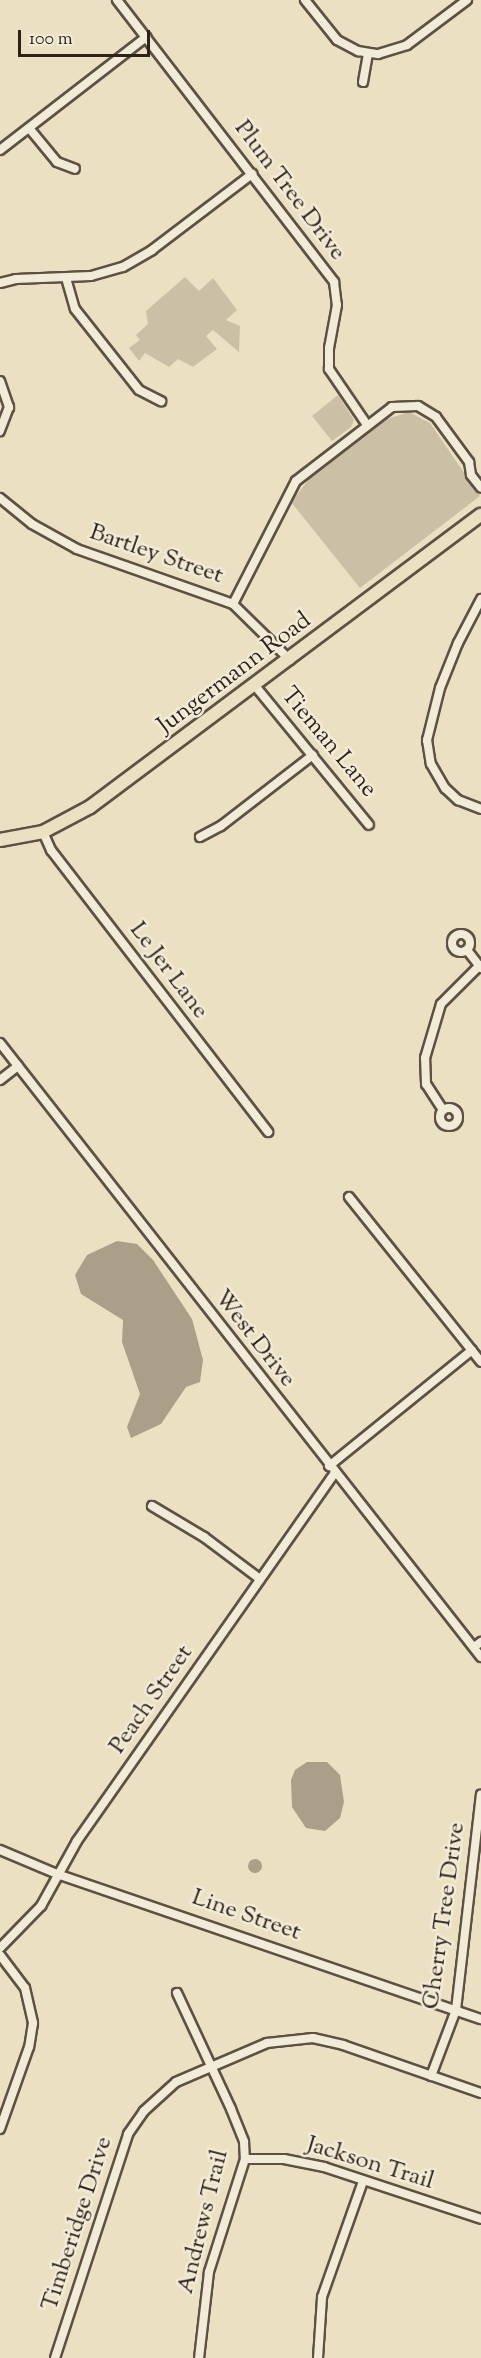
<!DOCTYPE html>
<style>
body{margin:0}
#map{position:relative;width:481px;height:2358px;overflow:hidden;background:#ebe0c2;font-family:"Sorts Mill Goudy",serif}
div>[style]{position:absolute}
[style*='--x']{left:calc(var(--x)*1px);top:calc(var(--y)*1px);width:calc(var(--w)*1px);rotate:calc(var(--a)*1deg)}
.green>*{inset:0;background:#cbc0a5}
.water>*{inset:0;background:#aa9f89}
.round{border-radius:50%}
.roads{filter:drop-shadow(2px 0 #5c5144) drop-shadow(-2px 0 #5c5144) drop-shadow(0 2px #5c5144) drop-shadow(0 -2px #5c5144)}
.street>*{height:8px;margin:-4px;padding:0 4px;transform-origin:4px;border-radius:4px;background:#f2ebd7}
.street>.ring{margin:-4px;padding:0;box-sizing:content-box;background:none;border:8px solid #f2ebd7;border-radius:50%}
.primary>*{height:12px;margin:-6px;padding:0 6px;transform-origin:6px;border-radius:6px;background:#ebe0c2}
span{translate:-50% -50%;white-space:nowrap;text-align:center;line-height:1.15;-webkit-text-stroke:5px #f2ebd7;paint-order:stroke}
.street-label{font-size:24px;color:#2d211a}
.scale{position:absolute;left:18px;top:30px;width:132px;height:27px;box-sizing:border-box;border:3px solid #2d211a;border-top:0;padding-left:8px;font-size:18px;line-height:21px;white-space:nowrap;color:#2d211a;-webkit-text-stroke:4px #f2ebd7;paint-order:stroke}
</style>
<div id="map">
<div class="green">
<div style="clip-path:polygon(185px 277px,199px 291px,213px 278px,237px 310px,226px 320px,240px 326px,239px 352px,213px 330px,206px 336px,217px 349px,193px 367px,178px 359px,169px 367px,145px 353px,139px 361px,129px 348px,140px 340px,136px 335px,148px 324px,146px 311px)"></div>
<div style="clip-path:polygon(338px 395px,354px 420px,351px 427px,332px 441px,312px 416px)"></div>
<div style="clip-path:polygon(409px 412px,430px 423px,480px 496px,360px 588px,291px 502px,310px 478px,387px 419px)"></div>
</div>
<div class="water">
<div style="clip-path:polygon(117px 1241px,137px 1244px,153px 1260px,192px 1319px,203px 1360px,200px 1382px,186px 1387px,161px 1424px,131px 1438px,127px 1427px,140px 1394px,122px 1342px,123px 1320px,81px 1294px,75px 1275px,87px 1255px)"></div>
<div style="clip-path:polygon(307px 1762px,327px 1762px,340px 1775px,344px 1802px,340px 1818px,325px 1831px,306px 1828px,292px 1807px,291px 1780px,295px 1770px)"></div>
<div class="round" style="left:248px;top:1859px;width:14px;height:14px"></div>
</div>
<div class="roads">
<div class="street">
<div style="--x:117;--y:0;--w:356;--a:52.4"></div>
<div style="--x:334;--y:282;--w:23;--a:83"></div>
<div style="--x:337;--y:305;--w:44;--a:100.5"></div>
<div style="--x:329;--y:348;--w:21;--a:90"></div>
<div style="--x:329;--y:369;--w:68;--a:55.8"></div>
<div style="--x:305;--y:0;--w:51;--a:51.3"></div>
<div style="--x:337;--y:40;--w:24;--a:28"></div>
<div style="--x:358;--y:51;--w:20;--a:9"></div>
<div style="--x:378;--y:54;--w:30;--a:-17"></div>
<div style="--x:407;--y:45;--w:75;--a:-36.9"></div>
<div style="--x:363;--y:82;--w:28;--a:-80"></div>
<div style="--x:29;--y:128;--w:44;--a:50.5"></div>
<div style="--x:57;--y:162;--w:19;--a:21"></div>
<div style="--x:0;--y:150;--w:185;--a:-37.7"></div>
<div style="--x:66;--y:278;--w:32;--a:74"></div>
<div style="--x:75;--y:309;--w:103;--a:51.7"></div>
<div style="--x:139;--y:390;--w:25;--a:27"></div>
<div style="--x:0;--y:283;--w:16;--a:-14"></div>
<div style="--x:16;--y:279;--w:75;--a:-2.3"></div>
<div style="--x:91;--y:276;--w:33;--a:-16"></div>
<div style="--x:123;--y:267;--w:34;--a:-30"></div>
<div style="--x:152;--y:250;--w:126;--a:-37.2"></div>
<div style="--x:0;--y:381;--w:28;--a:71"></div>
<div style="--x:9;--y:407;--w:26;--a:111"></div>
<div style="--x:0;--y:498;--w:41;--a:39.1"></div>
<div style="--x:32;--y:524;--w:51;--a:29.1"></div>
<div style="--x:77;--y:549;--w:165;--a:19.4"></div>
<div style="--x:233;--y:604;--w:80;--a:44.5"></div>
<div style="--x:481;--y:599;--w:50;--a:117.6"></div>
<div style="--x:458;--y:643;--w:48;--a:111.8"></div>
<div style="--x:440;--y:688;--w:54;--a:104"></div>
<div style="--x:427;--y:740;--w:24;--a:81"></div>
<div style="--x:431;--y:764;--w:28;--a:60"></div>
<div style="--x:445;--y:788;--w:18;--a:43"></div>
<div style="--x:458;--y:800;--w:25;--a:21"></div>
<div style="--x:233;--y:604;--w:138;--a:-62.9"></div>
<div style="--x:296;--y:481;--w:121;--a:-37.6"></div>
<div style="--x:392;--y:407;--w:26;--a:-2"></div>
<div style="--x:418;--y:406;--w:21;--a:31"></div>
<div style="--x:436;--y:417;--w:56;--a:53.7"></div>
<div style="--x:469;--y:462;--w:13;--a:81"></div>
<div style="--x:471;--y:475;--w:16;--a:52"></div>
<div style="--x:256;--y:687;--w:178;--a:50.7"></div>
<div style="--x:43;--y:832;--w:20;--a:66"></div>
<div style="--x:51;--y:850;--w:356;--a:52.4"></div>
<div style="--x:200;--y:837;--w:24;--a:-28"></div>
<div style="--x:221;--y:826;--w:116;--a:-37.7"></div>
<div class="ring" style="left:452px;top:934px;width:10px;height:10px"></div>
<div style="--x:467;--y:950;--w:23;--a:52"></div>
<div style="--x:0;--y:1043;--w:780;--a:51.93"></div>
<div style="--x:0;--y:1080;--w:23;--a:-38"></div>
<div class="ring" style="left:440px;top:1108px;width:10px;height:10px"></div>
<div style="--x:443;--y:1110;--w:31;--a:-123"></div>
<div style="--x:426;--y:1084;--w:26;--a:-92"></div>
<div style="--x:425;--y:1058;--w:56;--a:-73.5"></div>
<div style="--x:441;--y:1004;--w:54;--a:-45"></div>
<div style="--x:349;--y:1197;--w:211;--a:51.3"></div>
<div style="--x:329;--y:1466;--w:184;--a:-39"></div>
<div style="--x:152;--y:1506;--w:61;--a:30.8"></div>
<div style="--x:204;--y:1537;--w:70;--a:36.9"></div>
<div style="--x:474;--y:1647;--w:9;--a:-36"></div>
<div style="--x:0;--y:1850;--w:62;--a:22.8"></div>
<div style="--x:57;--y:1874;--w:448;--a:18.9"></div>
<div style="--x:0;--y:1948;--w:59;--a:-45.7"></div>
<div style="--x:41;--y:1906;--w:74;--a:-61"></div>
<div style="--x:77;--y:1841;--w:449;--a:-55"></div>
<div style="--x:0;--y:1955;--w:41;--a:52.9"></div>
<div style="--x:25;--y:1988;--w:36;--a:77"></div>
<div style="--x:33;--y:2023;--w:24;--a:99"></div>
<div style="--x:29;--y:2047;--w:87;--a:109.5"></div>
<div style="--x:177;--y:1993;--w:128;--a:65"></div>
<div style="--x:231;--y:2109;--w:35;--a:68"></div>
<div style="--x:244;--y:2142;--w:17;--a:87"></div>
<div style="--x:245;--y:2159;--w:119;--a:107.7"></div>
<div style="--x:209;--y:2272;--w:87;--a:96.6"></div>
<div style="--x:431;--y:2076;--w:71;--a:-69.3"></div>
<div style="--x:456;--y:2010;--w:217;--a:-83.4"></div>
<div style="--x:245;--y:2159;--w:39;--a:0"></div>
<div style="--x:284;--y:2159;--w:41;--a:11.3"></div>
<div style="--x:324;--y:2167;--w:165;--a:18.3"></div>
<div style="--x:55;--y:2358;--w:236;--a:-71.9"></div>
<div style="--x:128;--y:2134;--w:28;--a:-55"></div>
<div style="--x:144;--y:2111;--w:43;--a:-42.2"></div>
<div style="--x:176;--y:2082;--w:99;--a:-23.2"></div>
<div style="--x:267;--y:2043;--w:46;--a:-6.2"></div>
<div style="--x:313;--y:2038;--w:31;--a:13"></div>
<div style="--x:343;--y:2045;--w:146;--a:19.2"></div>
<div style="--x:318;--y:2358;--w:61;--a:-86.2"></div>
<div style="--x:322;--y:2297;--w:123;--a:-70.5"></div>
</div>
<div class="primary">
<div style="--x:0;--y:840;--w:44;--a:-10.5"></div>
<div style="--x:43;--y:832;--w:53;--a:-28"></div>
<div style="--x:90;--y:807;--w:488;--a:-36.8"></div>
</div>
</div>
<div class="street-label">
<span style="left:289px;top:191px;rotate:53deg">Plum Tree Drive</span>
<span style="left:156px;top:555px;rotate:19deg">Bartley Street</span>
<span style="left:235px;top:674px;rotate:-37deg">Jungermann Road</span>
<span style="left:328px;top:743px;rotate:50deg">Tieman Lane</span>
<span style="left:168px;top:971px;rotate:53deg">Le Jer Lane</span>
<span style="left:254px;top:1339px;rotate:52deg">West Drive</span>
<span style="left:152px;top:1700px;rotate:-55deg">Peach Street</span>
<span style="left:246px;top:1916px;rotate:19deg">Line Street</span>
<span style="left:445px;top:1916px;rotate:-82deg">Cherry Tree Drive</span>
<span style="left:370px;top:2164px;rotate:17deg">Jackson Trail</span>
<span style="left:204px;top:2222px;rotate:-76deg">Andrews Trail</span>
<span style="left:78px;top:2224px;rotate:-72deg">Timberidge Drive</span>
</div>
<div class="scale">100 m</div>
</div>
